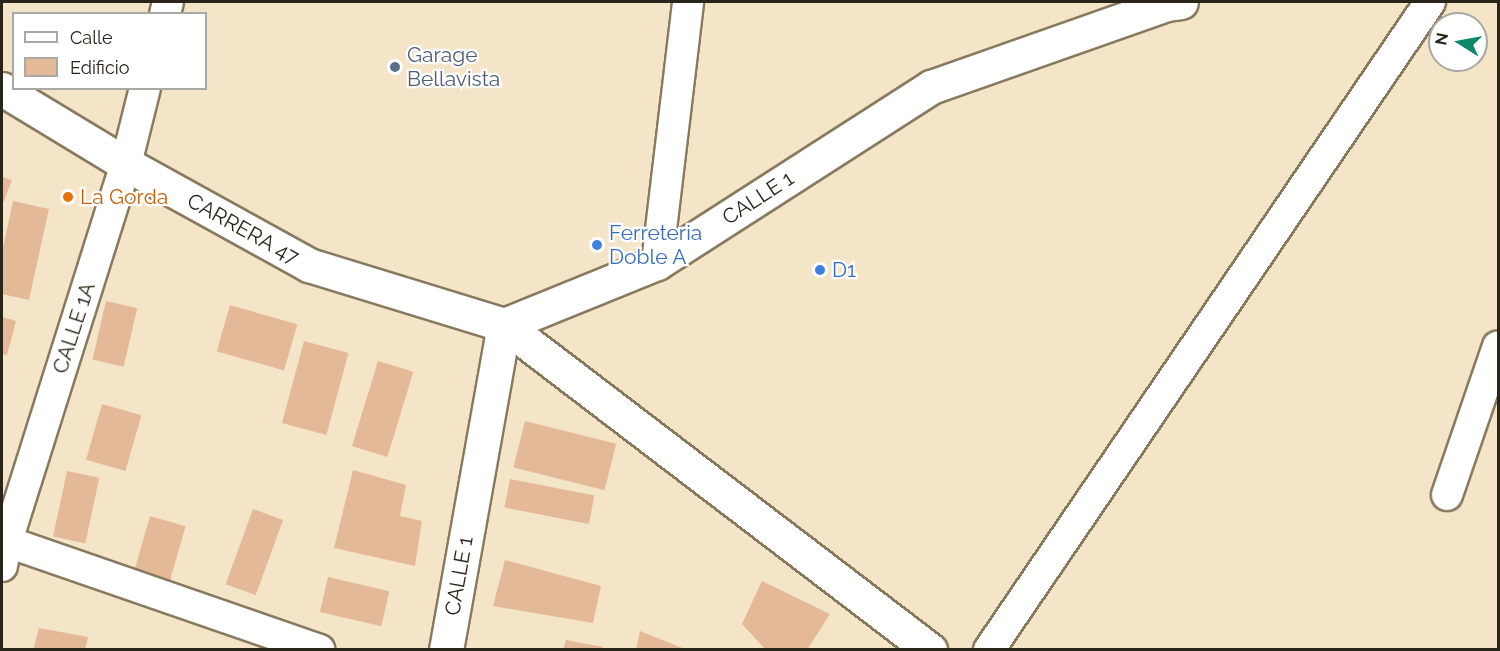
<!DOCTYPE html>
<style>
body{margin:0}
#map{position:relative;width:1500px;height:651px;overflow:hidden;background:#f4e5c8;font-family:Raleway,sans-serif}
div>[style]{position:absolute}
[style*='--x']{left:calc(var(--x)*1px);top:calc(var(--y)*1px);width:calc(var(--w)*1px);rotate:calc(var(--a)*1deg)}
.building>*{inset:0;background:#e4b998;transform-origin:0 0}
.roads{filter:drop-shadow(2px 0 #877a5f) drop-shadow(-2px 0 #877a5f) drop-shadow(0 2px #877a5f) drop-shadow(0 -2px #877a5f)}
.minor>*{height:30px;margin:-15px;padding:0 15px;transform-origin:15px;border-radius:15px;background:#fff}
.tertiary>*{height:33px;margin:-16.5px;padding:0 16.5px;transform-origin:16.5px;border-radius:16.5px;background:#fff}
.secondary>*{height:33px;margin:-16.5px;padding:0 16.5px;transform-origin:16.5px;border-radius:16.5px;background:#fff}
.dots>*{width:16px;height:16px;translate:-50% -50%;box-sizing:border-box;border:3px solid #fff;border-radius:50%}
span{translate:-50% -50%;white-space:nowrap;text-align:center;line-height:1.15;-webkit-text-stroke:4.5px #fff;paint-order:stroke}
.service-label{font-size:21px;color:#4e5e75}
.left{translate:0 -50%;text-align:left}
.food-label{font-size:21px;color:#c56008}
.street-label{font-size:21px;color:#2a251a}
.shop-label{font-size:21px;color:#366cbe}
.frame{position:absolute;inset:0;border:3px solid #2a251a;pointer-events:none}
.legend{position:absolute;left:12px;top:12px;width:195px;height:78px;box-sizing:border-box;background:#fff;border:2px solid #aaa8a3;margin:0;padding:8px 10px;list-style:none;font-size:18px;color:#2a251a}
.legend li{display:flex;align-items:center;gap:12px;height:30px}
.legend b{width:30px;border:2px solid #aaa8a3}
.north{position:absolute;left:1428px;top:12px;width:60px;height:60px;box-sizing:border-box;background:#fff;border:2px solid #aaa8a3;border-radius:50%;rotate:281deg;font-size:16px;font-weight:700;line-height:24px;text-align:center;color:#2a251a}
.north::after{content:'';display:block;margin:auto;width:21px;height:27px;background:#0f886a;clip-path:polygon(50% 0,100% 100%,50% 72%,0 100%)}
</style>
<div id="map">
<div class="building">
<div style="clip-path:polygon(2px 177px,12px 180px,2px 206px)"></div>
<div style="clip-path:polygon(13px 201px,49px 209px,29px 300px,2px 294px,2px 252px)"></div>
<div style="left:106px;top:301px;width:32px;height:60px;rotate:13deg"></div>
<div style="left:230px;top:305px;width:70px;height:48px;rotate:16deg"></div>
<div style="clip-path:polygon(2px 317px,16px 321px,7px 355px,2px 354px)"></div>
<div style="left:304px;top:341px;width:46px;height:85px;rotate:15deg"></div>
<div style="left:378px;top:361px;width:37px;height:89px;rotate:17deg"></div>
<div style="left:102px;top:404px;width:41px;height:58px;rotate:16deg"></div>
<div style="left:525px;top:421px;width:94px;height:48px;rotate:14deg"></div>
<div style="clip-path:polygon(353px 470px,406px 485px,400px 516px,422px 521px,415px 566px,334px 548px)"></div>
<div style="left:67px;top:471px;width:33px;height:67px;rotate:12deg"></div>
<div style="left:510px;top:479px;width:86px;height:29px;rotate:11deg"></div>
<div style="left:253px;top:509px;width:32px;height:80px;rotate:20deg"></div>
<div style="left:150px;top:516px;width:37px;height:61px;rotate:16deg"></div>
<div style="clip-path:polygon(505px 560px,601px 586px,593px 623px,493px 606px)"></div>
<div style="left:328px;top:577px;width:63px;height:36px;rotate:13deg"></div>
<div style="clip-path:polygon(762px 581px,830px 614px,807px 650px,766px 650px,742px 624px)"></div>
<div style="clip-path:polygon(39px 628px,88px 637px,85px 650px,33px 650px)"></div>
<div style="clip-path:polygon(640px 631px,685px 649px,685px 650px,636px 650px)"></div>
<div style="clip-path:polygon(566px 640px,603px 647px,603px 650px,563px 650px)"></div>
</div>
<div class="roads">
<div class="minor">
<div style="--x:165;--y:14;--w:12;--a:-76"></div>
<div style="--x:657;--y:263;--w:263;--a:-83.2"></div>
<div style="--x:1447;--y:495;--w:157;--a:-71.1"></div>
<div style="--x:2;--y:540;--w:336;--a:19.1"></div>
<div style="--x:2;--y:566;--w:25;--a:-79"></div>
<div style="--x:7;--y:541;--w:395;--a:-72.5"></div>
<div style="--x:126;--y:164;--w:78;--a:-76"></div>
<div style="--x:989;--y:650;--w:784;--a:-55.76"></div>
</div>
<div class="tertiary">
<div style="--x:504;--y:325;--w:536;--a:37.34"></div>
</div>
<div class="secondary">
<div style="--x:2;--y:89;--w:145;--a:31.2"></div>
<div style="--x:126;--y:164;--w:209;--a:28.9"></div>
<div style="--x:309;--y:265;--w:204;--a:17.1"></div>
<div style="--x:446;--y:650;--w:330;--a:-79.9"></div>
<div style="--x:504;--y:325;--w:165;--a:-22.1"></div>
<div style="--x:657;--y:263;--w:326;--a:-32.7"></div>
<div style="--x:931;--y:87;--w:250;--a:-19.4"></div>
<div style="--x:1167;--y:4;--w:14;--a:-8"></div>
</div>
</div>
<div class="dots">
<div style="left:395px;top:67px;background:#5c6f8a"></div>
<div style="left:68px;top:197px;background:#e8710a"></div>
<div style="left:597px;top:245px;background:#3f7fe0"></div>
<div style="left:820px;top:270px;background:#3f7fe0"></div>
</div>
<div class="service-label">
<span class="left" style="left:407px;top:67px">Garage<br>Bellavista</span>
</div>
<div class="food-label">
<span class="left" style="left:80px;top:197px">La Gorda</span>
</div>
<div class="street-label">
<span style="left:758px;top:198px;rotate:-33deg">CALLE 1</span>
<span style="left:243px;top:229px;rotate:29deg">CARRERA 47</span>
<span style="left:74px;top:328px;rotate:-72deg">CALLE 1A</span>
<span style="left:459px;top:576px;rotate:-80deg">CALLE 1</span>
</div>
<div class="shop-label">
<span class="left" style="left:609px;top:245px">Ferreteria<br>Doble A</span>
<span class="left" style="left:832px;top:270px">D1</span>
</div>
<div class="frame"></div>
<ul class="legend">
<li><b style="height:8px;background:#fff"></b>Calle</li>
<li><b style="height:16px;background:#e4b998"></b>Edificio</li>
</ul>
<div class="north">N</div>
</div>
